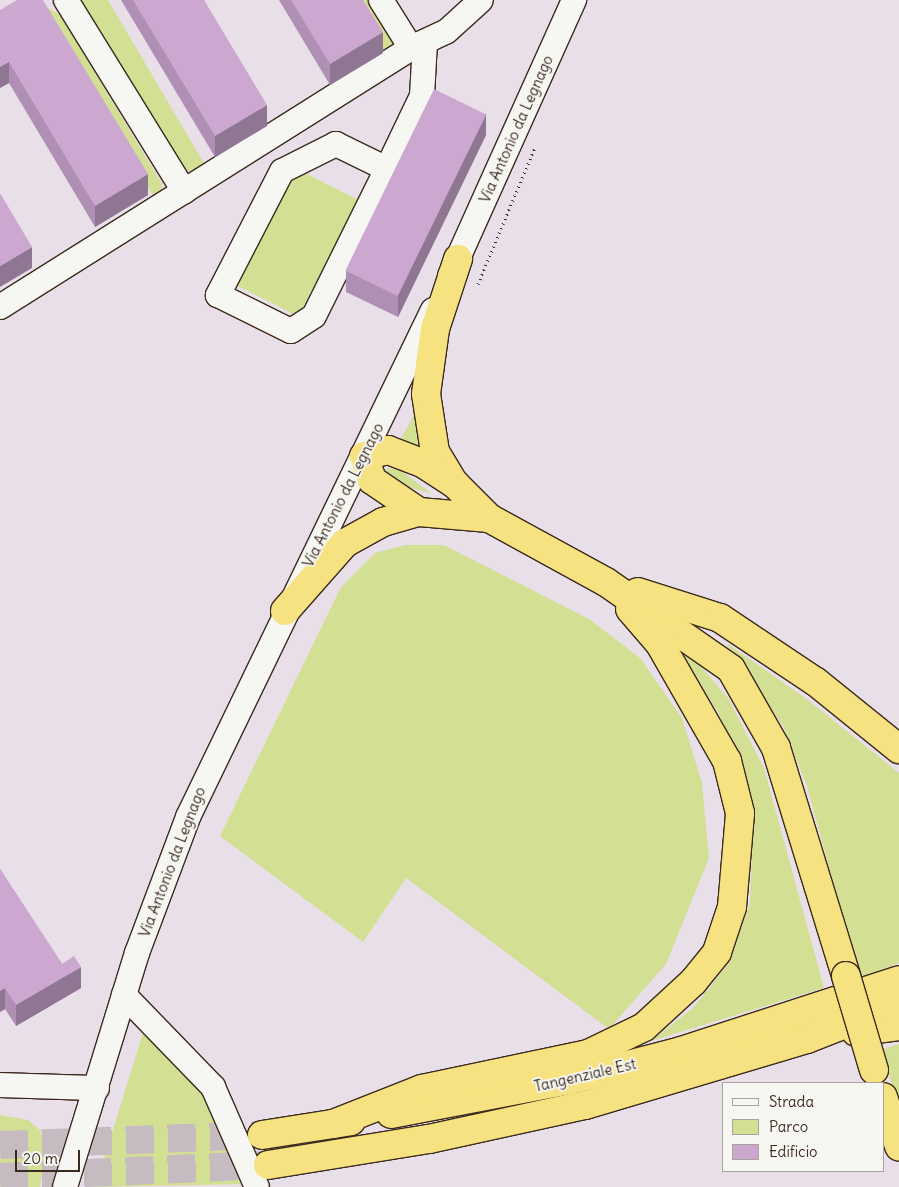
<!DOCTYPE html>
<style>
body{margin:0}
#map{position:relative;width:899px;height:1187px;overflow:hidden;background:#e9dfe8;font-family:Delius,sans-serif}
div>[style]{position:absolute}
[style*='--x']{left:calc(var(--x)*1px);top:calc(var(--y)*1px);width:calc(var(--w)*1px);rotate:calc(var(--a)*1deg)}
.green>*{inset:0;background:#d3df92;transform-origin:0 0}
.highway-tunnel>*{height:28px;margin-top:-14px;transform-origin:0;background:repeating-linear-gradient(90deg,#c6bbc0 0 28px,transparent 0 42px)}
.path>*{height:3px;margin-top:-1.5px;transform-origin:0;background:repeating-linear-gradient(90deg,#3b2a1e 0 1px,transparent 0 5px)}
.roads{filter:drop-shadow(1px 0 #3b2a1e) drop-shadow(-1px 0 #3b2a1e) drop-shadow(0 1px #3b2a1e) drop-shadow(0 -1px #3b2a1e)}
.minor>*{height:24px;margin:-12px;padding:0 12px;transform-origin:12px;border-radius:12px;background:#f6f6f2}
.highway>*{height:28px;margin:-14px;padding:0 14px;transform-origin:14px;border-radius:14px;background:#f7e281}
.bridges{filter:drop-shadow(1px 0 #3b2a1e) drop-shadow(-1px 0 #3b2a1e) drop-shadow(0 1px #3b2a1e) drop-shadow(0 -1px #3b2a1e)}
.highway-bridge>*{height:28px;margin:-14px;padding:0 14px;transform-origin:14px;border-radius:14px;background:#f7e281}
.wall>*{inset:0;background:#af90b4}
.shaded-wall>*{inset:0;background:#8f7692}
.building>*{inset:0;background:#cca8d1;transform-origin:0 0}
span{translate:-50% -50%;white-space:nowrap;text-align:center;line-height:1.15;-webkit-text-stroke:4px #f6f6f2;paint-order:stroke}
.street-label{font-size:15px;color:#3b2a1e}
.legend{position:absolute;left:722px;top:1082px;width:162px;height:90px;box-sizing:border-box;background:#f6f6f2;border:1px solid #aba49d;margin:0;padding:6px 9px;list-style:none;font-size:15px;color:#3b2a1e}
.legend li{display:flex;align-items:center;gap:10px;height:25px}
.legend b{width:25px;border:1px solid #aba49d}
.scale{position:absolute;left:15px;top:1150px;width:65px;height:22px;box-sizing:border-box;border:2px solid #3b2a1e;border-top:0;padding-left:6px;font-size:15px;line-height:18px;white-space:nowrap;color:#3b2a1e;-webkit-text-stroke:4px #f6f6f2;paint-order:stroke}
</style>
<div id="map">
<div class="green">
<div style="clip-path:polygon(75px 0,108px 0,205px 165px,184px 173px)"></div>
<div style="clip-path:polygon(353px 0,370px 0,396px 46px,388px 57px)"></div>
<div style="clip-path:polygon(49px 8px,61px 16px,162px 184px,161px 195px,155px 199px,41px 10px)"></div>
<div style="left:297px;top:169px;width:68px;height:131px;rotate:27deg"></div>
<div style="clip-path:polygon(416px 411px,427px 454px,399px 442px)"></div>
<div style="clip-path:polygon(387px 468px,399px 469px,432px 494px,392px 482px,384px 476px)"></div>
<div style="clip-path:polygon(405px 545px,444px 545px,589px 619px,640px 658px,682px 718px,702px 783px,709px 858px,666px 964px,609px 1029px,406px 878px,363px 942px,220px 836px,341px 587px,375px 553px)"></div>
<div style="clip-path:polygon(725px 642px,808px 700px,899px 773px,899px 963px,859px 979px,807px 786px,783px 726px)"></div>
<div style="clip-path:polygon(675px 647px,697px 662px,728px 698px,764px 768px,824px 988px,651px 1041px,694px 1007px,728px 964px,750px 903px,753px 823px,738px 760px,719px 714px)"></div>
<div style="clip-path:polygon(144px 1030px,204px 1089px,247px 1184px,95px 1187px)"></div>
<div style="clip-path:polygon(899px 1044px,899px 1107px,881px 1050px)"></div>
<div style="clip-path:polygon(0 1115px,28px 1120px,40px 1130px,46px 1151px,40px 1187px,0 1187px)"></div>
</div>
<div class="highway-tunnel">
<div style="--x:0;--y:1145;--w:258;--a:-2.2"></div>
<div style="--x:0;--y:1177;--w:268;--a:-2.6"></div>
</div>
<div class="path">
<div style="--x:478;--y:284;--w:148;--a:-67.4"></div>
</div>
<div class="roads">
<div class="minor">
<div style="--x:66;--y:0;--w:225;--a:58.3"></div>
<div style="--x:381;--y:0;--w:57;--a:58"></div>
<div style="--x:387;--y:169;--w:57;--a:-153.9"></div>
<div style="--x:336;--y:144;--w:60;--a:153.4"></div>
<div style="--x:282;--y:171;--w:140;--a:117.3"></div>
<div style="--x:218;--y:295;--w:81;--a:26.3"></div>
<div style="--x:291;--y:331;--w:27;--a:-33"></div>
<div style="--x:314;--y:316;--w:164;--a:-63.6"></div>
<div style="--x:387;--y:169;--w:81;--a:-64.4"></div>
<div style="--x:422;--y:96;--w:54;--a:-86.8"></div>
<div style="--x:450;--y:276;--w:303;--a:-65.8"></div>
<div style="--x:0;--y:307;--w:486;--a:-32.2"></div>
<div style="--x:411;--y:48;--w:38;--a:-25"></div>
<div style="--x:446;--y:32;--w:47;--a:-42.4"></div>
<div style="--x:124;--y:995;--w:128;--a:45.9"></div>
<div style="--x:213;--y:1087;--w:109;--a:66.3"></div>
<div style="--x:0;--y:1085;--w:97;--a:1.8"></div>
<div style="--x:65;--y:1187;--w:245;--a:-72.9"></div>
<div style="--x:137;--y:953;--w:145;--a:-69.4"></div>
<div style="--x:188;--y:817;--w:563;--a:-64.21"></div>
</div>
<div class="highway">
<div style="--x:452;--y:480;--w:33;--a:-121"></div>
<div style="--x:435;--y:452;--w:59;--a:-98.8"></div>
<div style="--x:426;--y:394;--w:66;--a:-82.1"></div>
<div style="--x:435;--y:329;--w:74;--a:-71.8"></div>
<div style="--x:419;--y:512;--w:57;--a:-145.8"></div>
<div style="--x:372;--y:480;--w:25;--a:-108"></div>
<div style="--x:364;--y:456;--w:25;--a:-14"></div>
<div style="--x:388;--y:450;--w:39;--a:21"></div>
<div style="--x:424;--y:464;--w:38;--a:33"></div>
<div style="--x:456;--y:485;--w:47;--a:45"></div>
<div style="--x:489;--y:518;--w:133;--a:28.7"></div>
<div style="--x:606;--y:582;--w:152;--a:34.8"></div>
<div style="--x:731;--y:669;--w:91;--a:60.3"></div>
<div style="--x:776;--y:748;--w:239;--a:72.9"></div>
<div style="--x:638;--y:592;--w:86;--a:17.6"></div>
<div style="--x:720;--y:618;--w:115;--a:33.7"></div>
<div style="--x:816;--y:682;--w:107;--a:38.9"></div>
<div style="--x:285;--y:611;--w:91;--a:-48.6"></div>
<div style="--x:345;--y:543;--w:43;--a:-28.9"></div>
<div style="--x:383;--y:522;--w:37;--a:-16"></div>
<div style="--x:419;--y:512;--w:70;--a:4.9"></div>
<div style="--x:856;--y:1032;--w:43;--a:-7.9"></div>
<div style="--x:883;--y:1097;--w:52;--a:71.9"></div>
<div style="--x:391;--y:1114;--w:182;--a:-10.8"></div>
<div style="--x:570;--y:1080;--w:115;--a:-14.6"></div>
<div style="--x:681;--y:1051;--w:229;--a:-18"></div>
<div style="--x:333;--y:1124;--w:96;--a:-21.5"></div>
<div style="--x:422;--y:1089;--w:170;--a:-11.9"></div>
<div style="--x:588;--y:1054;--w:62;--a:-25.7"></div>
<div style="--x:644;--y:1027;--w:67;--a:-42.6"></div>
<div style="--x:693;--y:982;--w:38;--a:-51"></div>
<div style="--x:717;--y:952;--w:47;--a:-71.6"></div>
<div style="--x:732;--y:907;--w:94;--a:-85.1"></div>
<div style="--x:740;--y:813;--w:54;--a:-104"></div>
<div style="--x:727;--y:761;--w:135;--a:-119.8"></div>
<div style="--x:660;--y:644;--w:46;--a:-130.6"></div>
<div style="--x:262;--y:1135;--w:90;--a:-8.9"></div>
<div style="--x:268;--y:1165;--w:163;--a:-9.2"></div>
<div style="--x:429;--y:1139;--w:160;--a:-12.3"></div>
<div style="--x:585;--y:1105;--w:232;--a:-16.6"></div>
<div style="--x:807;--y:1039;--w:99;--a:-21.4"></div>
</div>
</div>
<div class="bridges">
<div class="highway-bridge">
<div style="--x:846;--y:976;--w:98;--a:73.4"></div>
</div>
</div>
<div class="wall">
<div style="clip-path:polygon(121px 0,204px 0,267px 126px,215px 157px)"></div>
<div style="clip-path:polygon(279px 0,363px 0,383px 53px,330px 85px)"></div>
<div style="clip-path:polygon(0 10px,148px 195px,95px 227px,9px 83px,0 88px)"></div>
<div style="clip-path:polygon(486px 135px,398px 317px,346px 292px,346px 271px)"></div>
<div style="clip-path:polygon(0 869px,62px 964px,81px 988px,16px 1026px,5px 1009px,0 1012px)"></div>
</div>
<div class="shaded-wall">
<div style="clip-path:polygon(383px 32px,383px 53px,330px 85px,330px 64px)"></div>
<div style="clip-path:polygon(9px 62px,9px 83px,0 88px,0 67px)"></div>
<div style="clip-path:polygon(267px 105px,267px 126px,215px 157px,215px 136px)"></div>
<div style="clip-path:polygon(486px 114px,486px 135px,398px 317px,398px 296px)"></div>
<div style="clip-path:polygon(148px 174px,148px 195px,95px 227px,95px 206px)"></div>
<div style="clip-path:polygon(32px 247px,32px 268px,0 287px,0 266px)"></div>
<div style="clip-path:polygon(81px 967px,81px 988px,16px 1026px,16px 1005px)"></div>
<div style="clip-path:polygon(5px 988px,5px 1009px,0 1012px,0 991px)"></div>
</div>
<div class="building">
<div style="clip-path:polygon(17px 0,43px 0,148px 174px,95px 206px,9px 62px,0 67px,0 10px)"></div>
<div style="clip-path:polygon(133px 0,204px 0,267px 105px,215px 136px)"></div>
<div style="clip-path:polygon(291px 0,363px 0,383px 32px,330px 64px)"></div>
<div style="left:434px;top:89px;width:58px;height:202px;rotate:26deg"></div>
<div style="clip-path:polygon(0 193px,32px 247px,0 266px)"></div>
<div style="clip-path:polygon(0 869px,62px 964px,74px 956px,81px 967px,16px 1005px,5px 988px,0 991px)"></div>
</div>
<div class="street-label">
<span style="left:516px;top:129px;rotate:-66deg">Via Antonio da Legnago</span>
<span style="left:343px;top:495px;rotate:-63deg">Via Antonio da Legnago</span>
<span style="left:172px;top:862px;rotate:-69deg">Via Antonio da Legnago</span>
<span style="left:585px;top:1075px;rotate:-13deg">Tangenziale Est</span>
</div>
<ul class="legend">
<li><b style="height:6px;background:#f6f6f2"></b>Strada</li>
<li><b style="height:14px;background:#d3df92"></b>Parco</li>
<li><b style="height:14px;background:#cca8d1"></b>Edificio</li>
</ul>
<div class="scale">20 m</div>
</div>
